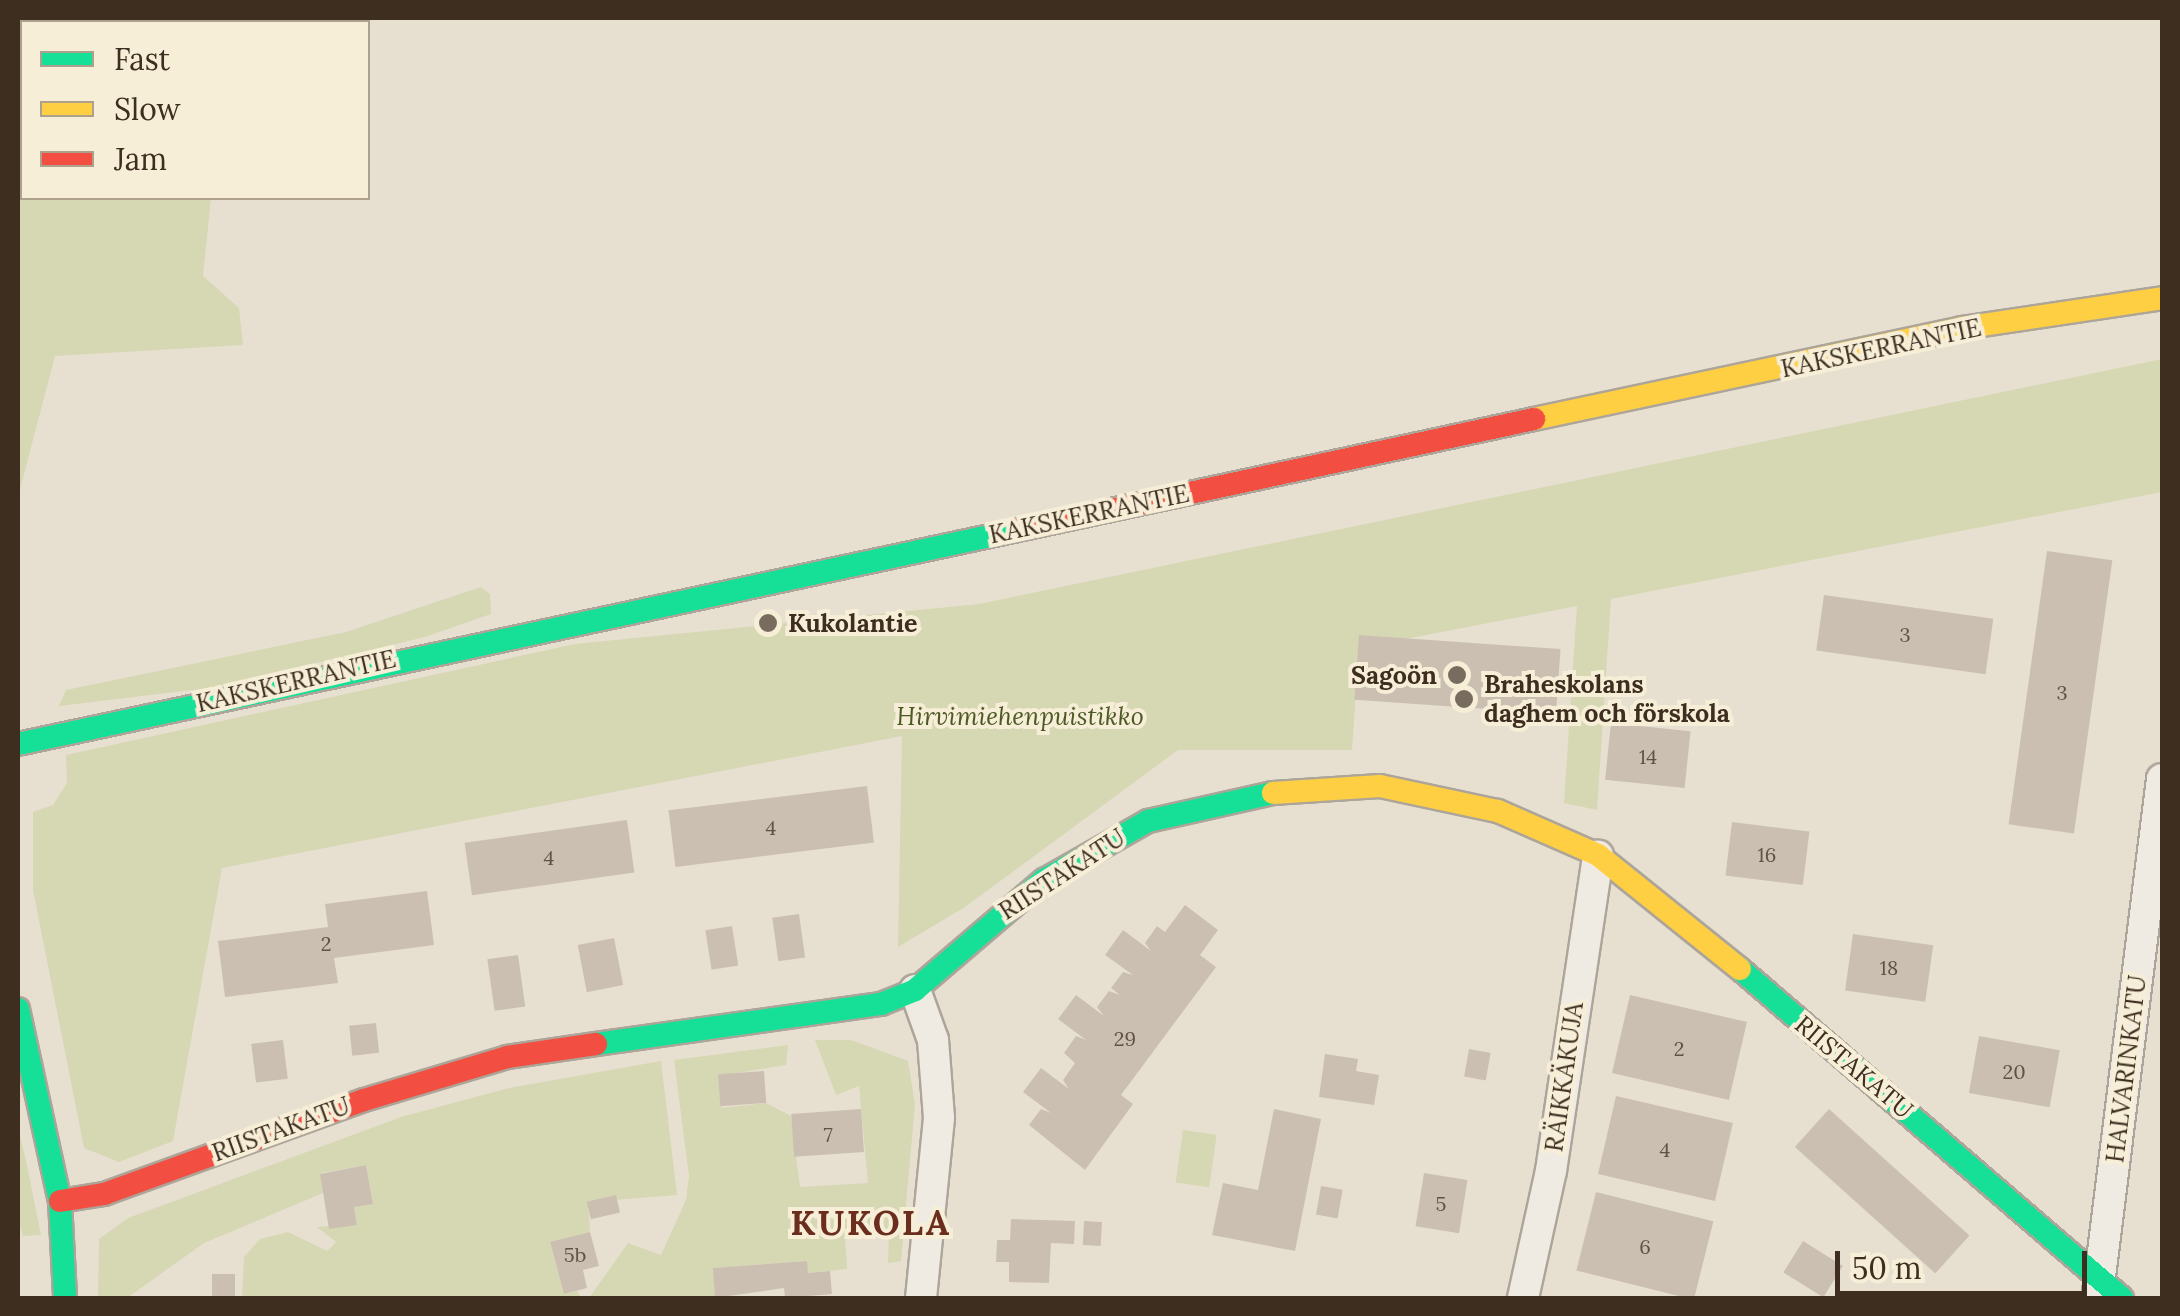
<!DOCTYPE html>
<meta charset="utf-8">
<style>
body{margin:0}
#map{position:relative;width:2180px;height:1316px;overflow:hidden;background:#e7e0d1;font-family:Lora,serif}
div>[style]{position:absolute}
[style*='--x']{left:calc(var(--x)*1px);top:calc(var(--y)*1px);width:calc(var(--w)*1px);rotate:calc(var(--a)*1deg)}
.green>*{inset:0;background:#d6d7b3;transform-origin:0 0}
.building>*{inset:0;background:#cbbfb2;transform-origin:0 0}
.roads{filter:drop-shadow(2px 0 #ada599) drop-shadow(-2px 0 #ada599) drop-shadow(0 2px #ada599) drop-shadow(0 -2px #ada599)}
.street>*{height:30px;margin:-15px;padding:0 15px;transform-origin:15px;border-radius:15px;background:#efebe3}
.fast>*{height:22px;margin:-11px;padding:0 11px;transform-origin:11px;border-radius:11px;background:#16e098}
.slow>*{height:22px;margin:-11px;padding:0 11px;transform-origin:11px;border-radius:11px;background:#ffcf43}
.jam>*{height:22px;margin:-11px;padding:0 11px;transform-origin:11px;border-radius:11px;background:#f24e42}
.dots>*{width:28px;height:28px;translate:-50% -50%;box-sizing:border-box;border:5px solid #f7eed8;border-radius:50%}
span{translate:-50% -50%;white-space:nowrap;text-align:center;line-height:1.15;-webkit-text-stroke:8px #f7eed8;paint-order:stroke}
.number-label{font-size:20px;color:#605244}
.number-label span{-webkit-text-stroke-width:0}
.street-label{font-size:25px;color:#3d2e20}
.poi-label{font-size:25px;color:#3d2e20;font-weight:700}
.left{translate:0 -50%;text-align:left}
.right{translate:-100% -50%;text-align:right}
.park-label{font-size:25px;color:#4d5a26;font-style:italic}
.district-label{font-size:35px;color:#6b2e1e;font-weight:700;letter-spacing:2.5px}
.frame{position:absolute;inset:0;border:20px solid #3d2e20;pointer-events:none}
.legend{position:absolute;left:20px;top:20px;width:350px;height:180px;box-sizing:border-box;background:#f7eed8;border:2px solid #ada18e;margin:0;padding:12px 18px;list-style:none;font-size:30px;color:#3d2e20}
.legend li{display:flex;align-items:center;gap:20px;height:50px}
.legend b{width:50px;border:2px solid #ada18e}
.scale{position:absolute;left:1835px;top:1251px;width:252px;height:45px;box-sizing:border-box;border:5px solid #3d2e20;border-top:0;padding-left:12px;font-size:30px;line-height:35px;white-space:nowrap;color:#3d2e20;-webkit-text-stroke:8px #f7eed8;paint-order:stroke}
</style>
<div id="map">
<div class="green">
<div style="clip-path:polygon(18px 18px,228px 18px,22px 22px,22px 198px,211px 198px,203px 276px,239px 308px,243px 345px,55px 356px,18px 497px)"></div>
<div style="clip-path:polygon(2162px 359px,2162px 492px,1611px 599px,1597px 810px,1564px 803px,1577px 606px,1359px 648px,1352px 750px,1178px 750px,965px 907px,898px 947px,902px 736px,222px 868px,173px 1141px,119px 1162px,84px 1148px,33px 890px,33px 812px,53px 805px,67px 783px,66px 755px,575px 644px,979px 604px)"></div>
<div style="clip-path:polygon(481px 587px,490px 594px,491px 614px,425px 637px,217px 687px,59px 706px,66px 690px,346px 632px)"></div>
<div style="clip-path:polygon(815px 1040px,851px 1040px,908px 1061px,915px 1104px,901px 1261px,888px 1263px,889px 1232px,845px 1235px,847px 1269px,808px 1273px,806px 1261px,714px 1268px,715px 1298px,589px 1298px,628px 1243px,661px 1255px,686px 1200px,689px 1176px,674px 1060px,788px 1045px,786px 1065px,719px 1076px,721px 1108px,766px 1103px,791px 1116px,800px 1187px,868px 1183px,859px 1086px,836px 1095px)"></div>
<div style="clip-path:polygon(661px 1061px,677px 1195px,588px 1202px,590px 1232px,550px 1243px,564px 1294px,577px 1291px,581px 1298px,242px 1298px,244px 1257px,260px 1239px,288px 1232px,327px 1251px,336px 1242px,317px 1227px,357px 1224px,354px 1207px,373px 1203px,366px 1165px,321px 1173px,323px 1193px,204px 1243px,127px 1298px,98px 1298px,99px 1239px,128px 1218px,401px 1117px,509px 1088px)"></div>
<div style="clip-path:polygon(18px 1127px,27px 1165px,41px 1235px,23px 1236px,18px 1219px)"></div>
<div style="left:1183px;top:1130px;width:34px;height:53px;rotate:8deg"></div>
</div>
<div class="building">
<div style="left:2047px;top:551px;width:66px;height:276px;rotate:8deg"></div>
<div style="left:1824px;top:595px;width:171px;height:56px;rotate:8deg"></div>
<div style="left:1359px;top:635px;width:202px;height:65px;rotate:4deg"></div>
<div style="left:1611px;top:723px;width:80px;height:57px;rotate:6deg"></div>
<div style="left:867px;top:786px;width:57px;height:200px;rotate:83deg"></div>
<div style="left:627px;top:820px;width:53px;height:164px;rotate:82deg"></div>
<div style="left:1732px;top:822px;width:78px;height:54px;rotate:7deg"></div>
<div style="clip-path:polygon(427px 891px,434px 945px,334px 958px,338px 983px,225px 997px,218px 941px,328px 927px,325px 904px)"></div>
<div style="clip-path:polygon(1185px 905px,1218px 930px,1200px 955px,1216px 967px,1121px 1095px,1133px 1104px,1085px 1170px,1029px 1125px,1041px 1109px,1051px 1113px,1023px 1092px,1041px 1068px,1069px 1089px,1063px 1080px,1075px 1063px,1064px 1053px,1076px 1036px,1086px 1040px,1058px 1019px,1076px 995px,1104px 1016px,1097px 1007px,1109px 991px,1120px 995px,1111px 988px,1123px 972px,1133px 975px,1105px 955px,1123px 930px,1151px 951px,1145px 943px,1157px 926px,1165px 932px)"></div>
<div style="left:799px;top:914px;width:44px;height:27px;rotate:82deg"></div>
<div style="left:732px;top:926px;width:40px;height:27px;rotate:81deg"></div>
<div style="left:1853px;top:934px;width:81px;height:57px;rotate:8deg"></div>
<div style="left:614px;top:938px;width:48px;height:37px;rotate:79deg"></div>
<div style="left:518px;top:955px;width:52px;height:31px;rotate:82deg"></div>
<div style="left:1630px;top:995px;width:120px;height:80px;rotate:13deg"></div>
<div style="left:376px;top:1023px;width:30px;height:27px;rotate:84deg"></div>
<div style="left:1979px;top:1036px;width:82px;height:58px;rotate:10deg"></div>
<div style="left:283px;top:1040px;width:39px;height:32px;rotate:83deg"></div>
<div style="left:1469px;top:1049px;width:22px;height:28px;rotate:10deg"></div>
<div style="clip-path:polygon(1325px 1054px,1358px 1059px,1356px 1071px,1379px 1075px,1374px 1105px,1319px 1097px)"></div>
<div style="left:764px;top:1071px;width:32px;height:46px;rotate:86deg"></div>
<div style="left:1616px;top:1096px;width:120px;height:80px;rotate:13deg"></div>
<div style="left:861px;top:1109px;width:43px;height:70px;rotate:86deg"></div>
<div style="clip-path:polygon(1274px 1109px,1321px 1119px,1295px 1251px,1212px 1235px,1223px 1183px,1258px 1190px)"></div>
<div style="left:1829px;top:1109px;width:189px;height:51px;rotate:42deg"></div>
<div style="clip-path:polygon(366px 1165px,373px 1204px,354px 1207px,357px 1225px,329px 1229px,320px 1174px)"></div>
<div style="left:1424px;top:1173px;width:44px;height:54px;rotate:9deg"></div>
<div style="left:1321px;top:1186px;width:22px;height:29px;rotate:10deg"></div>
<div style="left:1596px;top:1192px;width:121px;height:81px;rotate:14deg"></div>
<div style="left:616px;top:1195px;width:18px;height:30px;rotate:77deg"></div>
<div style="clip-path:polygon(1011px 1219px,1075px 1221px,1074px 1244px,1051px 1243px,1049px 1283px,1009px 1282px,1009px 1262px,996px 1262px,997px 1240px,1010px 1240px)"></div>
<div style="left:1084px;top:1221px;width:18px;height:24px;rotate:3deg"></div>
<div style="clip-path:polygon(590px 1232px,599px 1266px,583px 1270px,587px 1288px,564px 1294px,550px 1242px)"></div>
<div style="left:1803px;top:1241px;width:47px;height:37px;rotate:32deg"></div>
<div style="clip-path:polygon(807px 1261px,808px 1273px,830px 1271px,832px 1294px,785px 1298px,784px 1288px,715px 1298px,713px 1268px)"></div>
<div style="left:212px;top:1274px;width:23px;height:24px"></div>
</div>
<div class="roads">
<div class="street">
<div style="--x:915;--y:990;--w:53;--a:70.2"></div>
<div style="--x:933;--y:1040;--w:78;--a:85.6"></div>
<div style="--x:939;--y:1118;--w:181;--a:95.7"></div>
<div style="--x:2098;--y:1292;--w:517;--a:-82.89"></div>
<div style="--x:1523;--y:1298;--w:130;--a:-77.6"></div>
<div style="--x:1551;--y:1171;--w:319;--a:-81.5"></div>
</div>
<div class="fast">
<div style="--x:18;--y:744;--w:1023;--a:-12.08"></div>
<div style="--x:1740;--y:969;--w:504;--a:40.74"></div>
<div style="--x:18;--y:1009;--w:197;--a:77.7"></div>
<div style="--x:60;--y:1201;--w:97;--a:87"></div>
<div style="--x:596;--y:1044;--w:288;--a:-8"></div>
<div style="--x:881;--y:1004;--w:37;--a:-22"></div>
<div style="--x:915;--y:990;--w:170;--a:-40.5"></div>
<div style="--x:1044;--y:880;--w:120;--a:-29.6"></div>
<div style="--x:1148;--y:821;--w:128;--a:-12.6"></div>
</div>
<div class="slow">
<div style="--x:1534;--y:419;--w:438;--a:-12"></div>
<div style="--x:1962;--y:328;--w:202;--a:-8.5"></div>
<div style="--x:1273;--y:793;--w:107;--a:-3.7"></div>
<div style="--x:1380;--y:786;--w:121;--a:12"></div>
<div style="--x:1498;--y:811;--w:109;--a:23.7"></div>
<div style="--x:1598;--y:855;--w:182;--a:38.8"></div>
</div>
<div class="jam">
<div style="--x:1018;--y:530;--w:528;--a:-12.14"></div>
<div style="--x:60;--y:1201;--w:45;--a:-9"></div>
<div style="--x:104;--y:1194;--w:276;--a:-19.9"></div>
<div style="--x:364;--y:1100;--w:149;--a:-16.7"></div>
<div style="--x:507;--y:1057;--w:90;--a:-8.3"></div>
</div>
</div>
<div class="dots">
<div style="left:768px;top:623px;background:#786c5e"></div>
<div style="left:1457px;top:675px;background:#786c5e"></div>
<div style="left:1464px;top:699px;background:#786c5e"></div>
</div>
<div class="number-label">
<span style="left:1905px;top:634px">3</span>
<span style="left:2062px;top:692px">3</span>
<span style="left:1648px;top:756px">14</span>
<span style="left:771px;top:827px">4</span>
<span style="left:1767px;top:854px">16</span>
<span style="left:549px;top:857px">4</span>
<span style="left:326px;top:943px">2</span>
<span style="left:1889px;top:967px">18</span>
<span style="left:1125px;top:1038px">29</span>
<span style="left:1679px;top:1048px">2</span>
<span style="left:2014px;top:1071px">20</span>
<span style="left:828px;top:1134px">7</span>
<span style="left:1665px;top:1149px">4</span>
<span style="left:1441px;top:1203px">5</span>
<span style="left:1645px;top:1246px">6</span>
<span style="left:575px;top:1254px">5b</span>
</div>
<div class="street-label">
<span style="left:1881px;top:348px;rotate:-12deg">KAKSKERRANTIE</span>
<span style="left:1089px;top:514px;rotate:-12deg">KAKSKERRANTIE</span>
<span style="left:296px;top:681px;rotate:-13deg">KAKSKERRANTIE</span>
<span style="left:1062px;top:874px;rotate:-33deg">RIISTAKATU</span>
<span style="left:1854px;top:1067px;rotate:40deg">RIISTAKATU</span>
<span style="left:2126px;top:1069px;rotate:-83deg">HALVARINKATU</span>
<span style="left:1564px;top:1077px;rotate:-82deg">RÄIKKÄKUJA</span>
<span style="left:281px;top:1129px;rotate:-20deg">RIISTAKATU</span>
</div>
<div class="poi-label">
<span class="left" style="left:788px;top:623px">Kukolantie</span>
<span class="right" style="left:1437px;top:675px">Sagoön</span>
<span class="left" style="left:1484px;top:699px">Braheskolans<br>daghem och förskola</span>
</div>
<div class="park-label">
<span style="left:1020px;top:716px">Hirvimiehenpuistikko</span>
</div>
<div class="district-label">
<span style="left:871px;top:1223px">KUKOLA</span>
</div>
<div class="frame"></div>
<ul class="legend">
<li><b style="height:12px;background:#16e098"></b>Fast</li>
<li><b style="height:12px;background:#ffcf43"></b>Slow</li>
<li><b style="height:12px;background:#f24e42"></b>Jam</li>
</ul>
<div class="scale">50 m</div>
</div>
